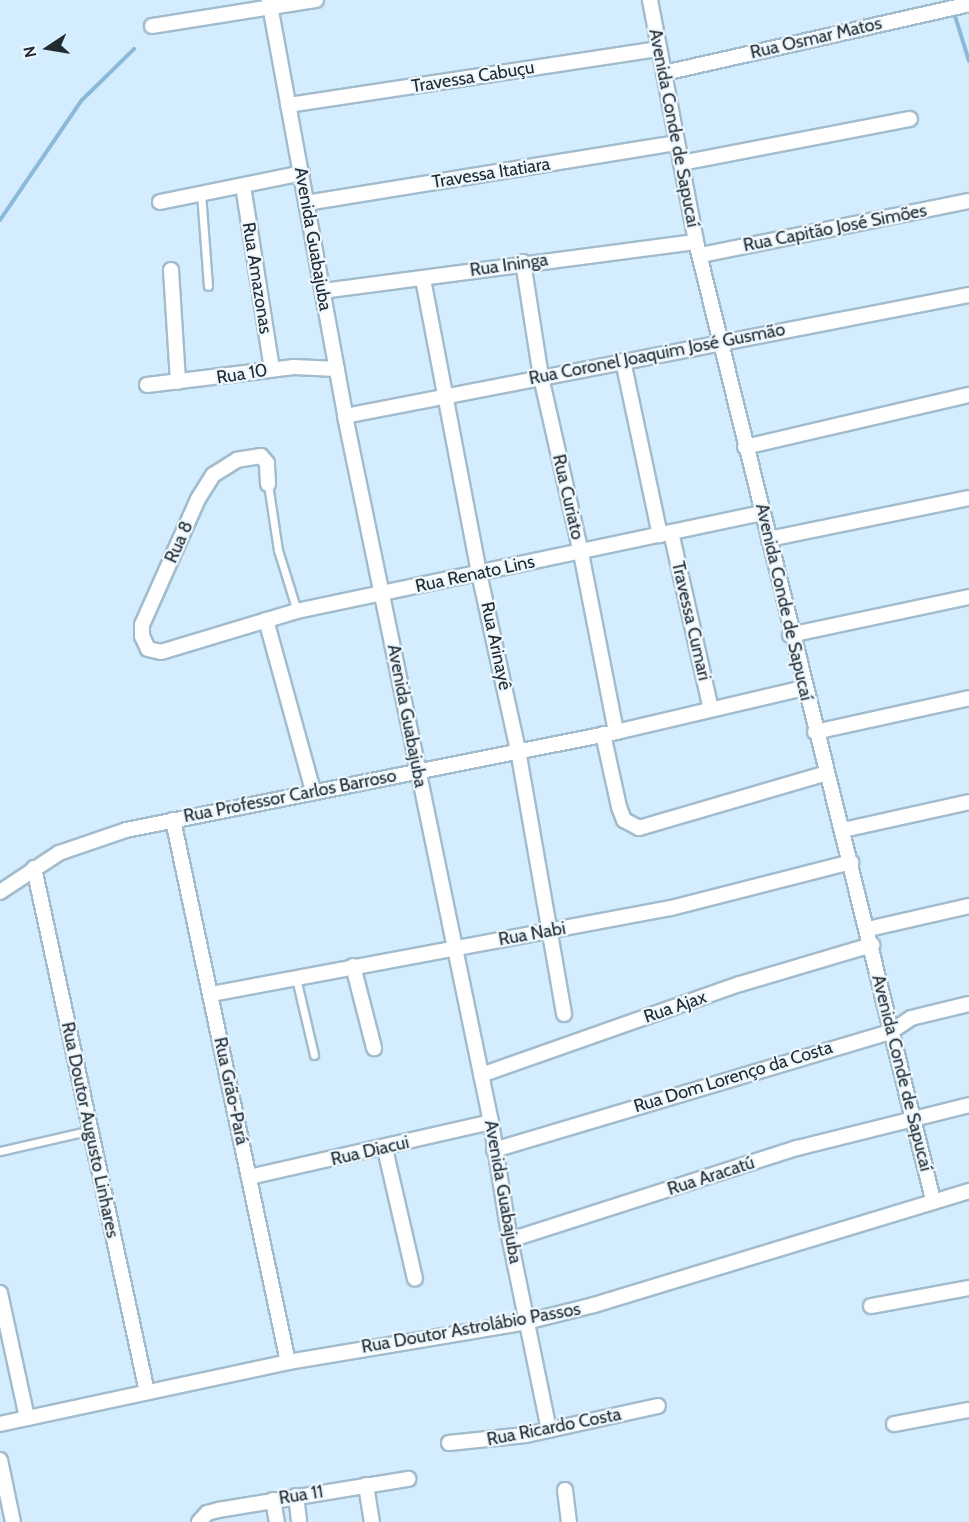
<!DOCTYPE html>
<meta charset="utf-8">
<style>
body{margin:0}
#map{position:relative;width:969px;height:1522px;overflow:hidden;background:#d3ecfe;font-family:Cabin,sans-serif}
div>[style]{position:absolute}
[style*='--x']{left:calc(var(--x)*1px);top:calc(var(--y)*1px);width:calc(var(--w)*1px);rotate:calc(var(--a)*1deg)}
.stream>*{height:4px;margin:-2px;padding:0 2px;transform-origin:2px;border-radius:2px;background:#8bbad9}
.roads{filter:drop-shadow(2px 0 #a3bccd) drop-shadow(-2px 0 #a3bccd) drop-shadow(0 2px #a3bccd) drop-shadow(0 -2px #a3bccd)}
.lane>*{height:7px;margin:-3.5px;padding:0 3.5px;transform-origin:3.5px;border-radius:3.5px;background:#fff}
.street>*{height:14px;margin:-7px;padding:0 7px;transform-origin:7px;border-radius:7px;background:#fff}
span{translate:-50% -50%;white-space:nowrap;text-align:center;line-height:1.15;-webkit-text-stroke:4.5px #edf7fe;paint-order:stroke}
.street-label{font-size:18px;color:#222b32}
.north{position:absolute;left:18px;top:18px;width:60px;height:60px;-webkit-text-stroke:4px #edf7fe;paint-order:stroke;rotate:258deg;font-size:16px;font-weight:700;line-height:24px;text-align:center;color:#222b32}
.north::after{content:'';display:block;margin:auto;width:21px;height:27px;background:#222b32;clip-path:polygon(50% 0,100% 100%,50% 72%,0 100%)}
</style>
<div id="map">
<div class="stream">
<div style="--x:950;--y:0;--w:64;--a:72.7"></div>
<div style="--x:0;--y:220;--w:145;--a:-55.7"></div>
<div style="--x:82;--y:100;--w:73;--a:-44.4"></div>
</div>
<div class="roads">
<div class="lane">
<div style="--x:201;--y:193;--w:93;--a:85.7"></div>
<div style="--x:268;--y:484;--w:67;--a:81.4"></div>
<div style="--x:278;--y:550;--w:64;--a:72.7"></div>
<div style="--x:296;--y:978;--w:79;--a:76.8"></div>
<div style="--x:0;--y:1151;--w:93;--a:-13"></div>
</div>
<div class="street">
<div style="--x:269;--y:0;--w:423;--a:79.6"></div>
<div style="--x:345;--y:416;--w:721;--a:78.32"></div>
<div style="--x:491;--y:1122;--w:120;--a:80.9"></div>
<div style="--x:510;--y:1240;--w:194;--a:78.4"></div>
<div style="--x:650;--y:0;--w:246;--a:79.2"></div>
<div style="--x:696;--y:242;--w:987;--a:76.1"></div>
<div style="--x:152;--y:26;--w:166;--a:-9"></div>
<div style="--x:664;--y:73;--w:313;--a:-12.7"></div>
<div style="--x:288;--y:105;--w:373;--a:-8.6"></div>
<div style="--x:681;--y:163;--w:233;--a:-10.9"></div>
<div style="--x:243;--y:186;--w:185;--a:81"></div>
<div style="--x:160;--y:202;--w:145;--a:-11.5"></div>
<div style="--x:306;--y:203;--w:376;--a:-9.2"></div>
<div style="--x:701;--y:255;--w:273;--a:-11.4"></div>
<div style="--x:523;--y:262;--w:116;--a:81.1"></div>
<div style="--x:541;--y:377;--w:180;--a:77.2"></div>
<div style="--x:581;--y:553;--w:182;--a:78.9"></div>
<div style="--x:171;--y:270;--w:112;--a:86.4"></div>
<div style="--x:423;--y:279;--w:299;--a:79.2"></div>
<div style="--x:479;--y:573;--w:181;--a:77.6"></div>
<div style="--x:518;--y:750;--w:268;--a:80.1"></div>
<div style="--x:323;--y:291;--w:376;--a:-7.5"></div>
<div style="--x:623;--y:361;--w:178;--a:78"></div>
<div style="--x:147;--y:385;--w:148;--a:-7"></div>
<div style="--x:294;--y:367;--w:43;--a:2.7"></div>
<div style="--x:345;--y:416;--w:636;--a:-10.97"></div>
<div style="--x:745;--y:447;--w:230;--a:-13.1"></div>
<div style="--x:268;--y:484;--w:21;--a:-93"></div>
<div style="--x:267;--y:463;--w:9;--a:-131"></div>
<div style="--x:261;--y:456;--w:24;--a:171"></div>
<div style="--x:237;--y:460;--w:28;--a:148"></div>
<div style="--x:213;--y:475;--w:28;--a:122"></div>
<div style="--x:198;--y:499;--w:138;--a:114"></div>
<div style="--x:142;--y:625;--w:11;--a:90"></div>
<div style="--x:142;--y:636;--w:14;--a:65"></div>
<div style="--x:148;--y:649;--w:13;--a:13"></div>
<div style="--x:161;--y:652;--w:142;--a:-16.8"></div>
<div style="--x:297;--y:611;--w:476;--a:-11.9"></div>
<div style="--x:671;--y:532;--w:181;--a:77.3"></div>
<div style="--x:769;--y:539;--w:204;--a:-11.6"></div>
<div style="--x:266;--y:620;--w:177;--a:74.6"></div>
<div style="--x:790;--y:635;--w:183;--a:-12"></div>
<div style="--x:815;--y:732;--w:158;--a:-12.4"></div>
<div style="--x:603;--y:734;--w:75;--a:77.6"></div>
<div style="--x:619;--y:807;--w:14;--a:69"></div>
<div style="--x:624;--y:820;--w:17;--a:28"></div>
<div style="--x:639;--y:828;--w:196;--a:-16.3"></div>
<div style="--x:173;--y:820;--w:554;--a:78.02"></div>
<div style="--x:843;--y:830;--w:129;--a:-12.5"></div>
<div style="--x:34;--y:868;--w:536;--a:77.83"></div>
<div style="--x:0;--y:892;--w:71;--a:-33.5"></div>
<div style="--x:59;--y:853;--w:71;--a:-18.9"></div>
<div style="--x:126;--y:830;--w:500;--a:-11.3"></div>
<div style="--x:616;--y:732;--w:193;--a:-13.2"></div>
<div style="--x:868;--y:929;--w:104;--a:-12.8"></div>
<div style="--x:353;--y:966;--w:85;--a:75.6"></div>
<div style="--x:211;--y:994;--w:468;--a:-10.6"></div>
<div style="--x:671;--y:908;--w:186;--a:-14.3"></div>
<div style="--x:481;--y:1075;--w:275;--a:-19.4"></div>
<div style="--x:740;--y:984;--w:138;--a:-16.5"></div>
<div style="--x:385;--y:1149;--w:133;--a:77"></div>
<div style="--x:494;--y:1150;--w:415;--a:-16.6"></div>
<div style="--x:892;--y:1031;--w:23;--a:-34"></div>
<div style="--x:911;--y:1018;--w:60;--a:-13.6"></div>
<div style="--x:249;--y:1177;--w:248;--a:-12.8"></div>
<div style="--x:510;--y:1240;--w:301;--a:-17.8"></div>
<div style="--x:797;--y:1148;--w:177;--a:-14"></div>
<div style="--x:0;--y:1293;--w:128;--a:77.8"></div>
<div style="--x:871;--y:1306;--w:100;--a:-10.4"></div>
<div style="--x:0;--y:1424;--w:295;--a:-12.1"></div>
<div style="--x:288;--y:1362;--w:241;--a:-9.5"></div>
<div style="--x:526;--y:1322;--w:70;--a:-14"></div>
<div style="--x:594;--y:1305;--w:392;--a:-16.9"></div>
<div style="--x:894;--y:1424;--w:76;--a:-10.6"></div>
<div style="--x:449;--y:1443;--w:77;--a:-5.9"></div>
<div style="--x:526;--y:1435;--w:135;--a:-12.4"></div>
<div style="--x:0;--y:1460;--w:63;--a:78.2"></div>
<div style="--x:366;--y:1485;--w:37;--a:81"></div>
<div style="--x:565;--y:1490;--w:32;--a:83"></div>
<div style="--x:296;--y:1496;--w:26;--a:83"></div>
<div style="--x:273;--y:1500;--w:22;--a:80"></div>
<div style="--x:199;--y:1522;--w:12;--a:-48"></div>
<div style="--x:207;--y:1513;--w:11;--a:-15"></div>
<div style="--x:218;--y:1510;--w:193;--a:-9.3"></div>
</div>
</div>
<div class="street-label">
<span style="left:816px;top:38px;rotate:-13deg">Rua Osmar Matos</span>
<span style="left:473px;top:77px;rotate:-9deg">Travessa Cabuçu</span>
<span style="left:674px;top:128px;rotate:79deg">Avenida Conde de Sapucaí</span>
<span style="left:491px;top:173px;rotate:-9deg">Travessa Itatiara</span>
<span style="left:835px;top:228px;rotate:-11deg">Rua Capitão José Simões</span>
<span style="left:313px;top:239px;rotate:80deg">Avenida Guabajuba</span>
<span style="left:509px;top:265px;rotate:-8deg">Rua Ininga</span>
<span style="left:257px;top:278px;rotate:81deg">Rua Amazonas</span>
<span style="left:657px;top:354px;rotate:-11deg">Rua Coronel Joaquim José Gusmão</span>
<span style="left:242px;top:374px;rotate:-9deg">Rua 10</span>
<span style="left:568px;top:497px;rotate:77deg">Rua Curiato</span>
<span style="left:179px;top:542px;rotate:-66deg">Rua 8</span>
<span style="left:475px;top:574px;rotate:-12deg">Rua Renato Lins</span>
<span style="left:784px;top:602px;rotate:77deg">Avenida Conde de Sapucaí</span>
<span style="left:691px;top:621px;rotate:77deg">Travessa Cumari</span>
<span style="left:496px;top:646px;rotate:78deg">Rua Arinayê</span>
<span style="left:407px;top:716px;rotate:79deg">Avenida Guabajuba</span>
<span style="left:290px;top:796px;rotate:-11deg">Rua Professor Carlos Barroso</span>
<span style="left:532px;top:934px;rotate:-10deg">Rua Nabi</span>
<span style="left:675px;top:1007px;rotate:-19deg">Rua Ajax</span>
<span style="left:902px;top:1073px;rotate:76deg">Avenida Conde de Sapucaí</span>
<span style="left:733px;top:1077px;rotate:-17deg">Rua Dom Lorenço da Costa</span>
<span style="left:231px;top:1091px;rotate:78deg">Rua Grão-Pará</span>
<span style="left:90px;top:1130px;rotate:78deg">Rua Doutor Augusto Linhares</span>
<span style="left:370px;top:1151px;rotate:-13deg">Rua Diacui</span>
<span style="left:711px;top:1176px;rotate:-18deg">Rua Aracatú</span>
<span style="left:503px;top:1192px;rotate:80deg">Avenida Guabajuba</span>
<span style="left:471px;top:1328px;rotate:-10deg">Rua Doutor Astrolábio Passos</span>
<span style="left:554px;top:1427px;rotate:-11deg">Rua Ricardo Costa</span>
<span style="left:301px;top:1495px;rotate:-9deg">Rua 11</span>
</div>
<div class="north">N</div>
</div>
